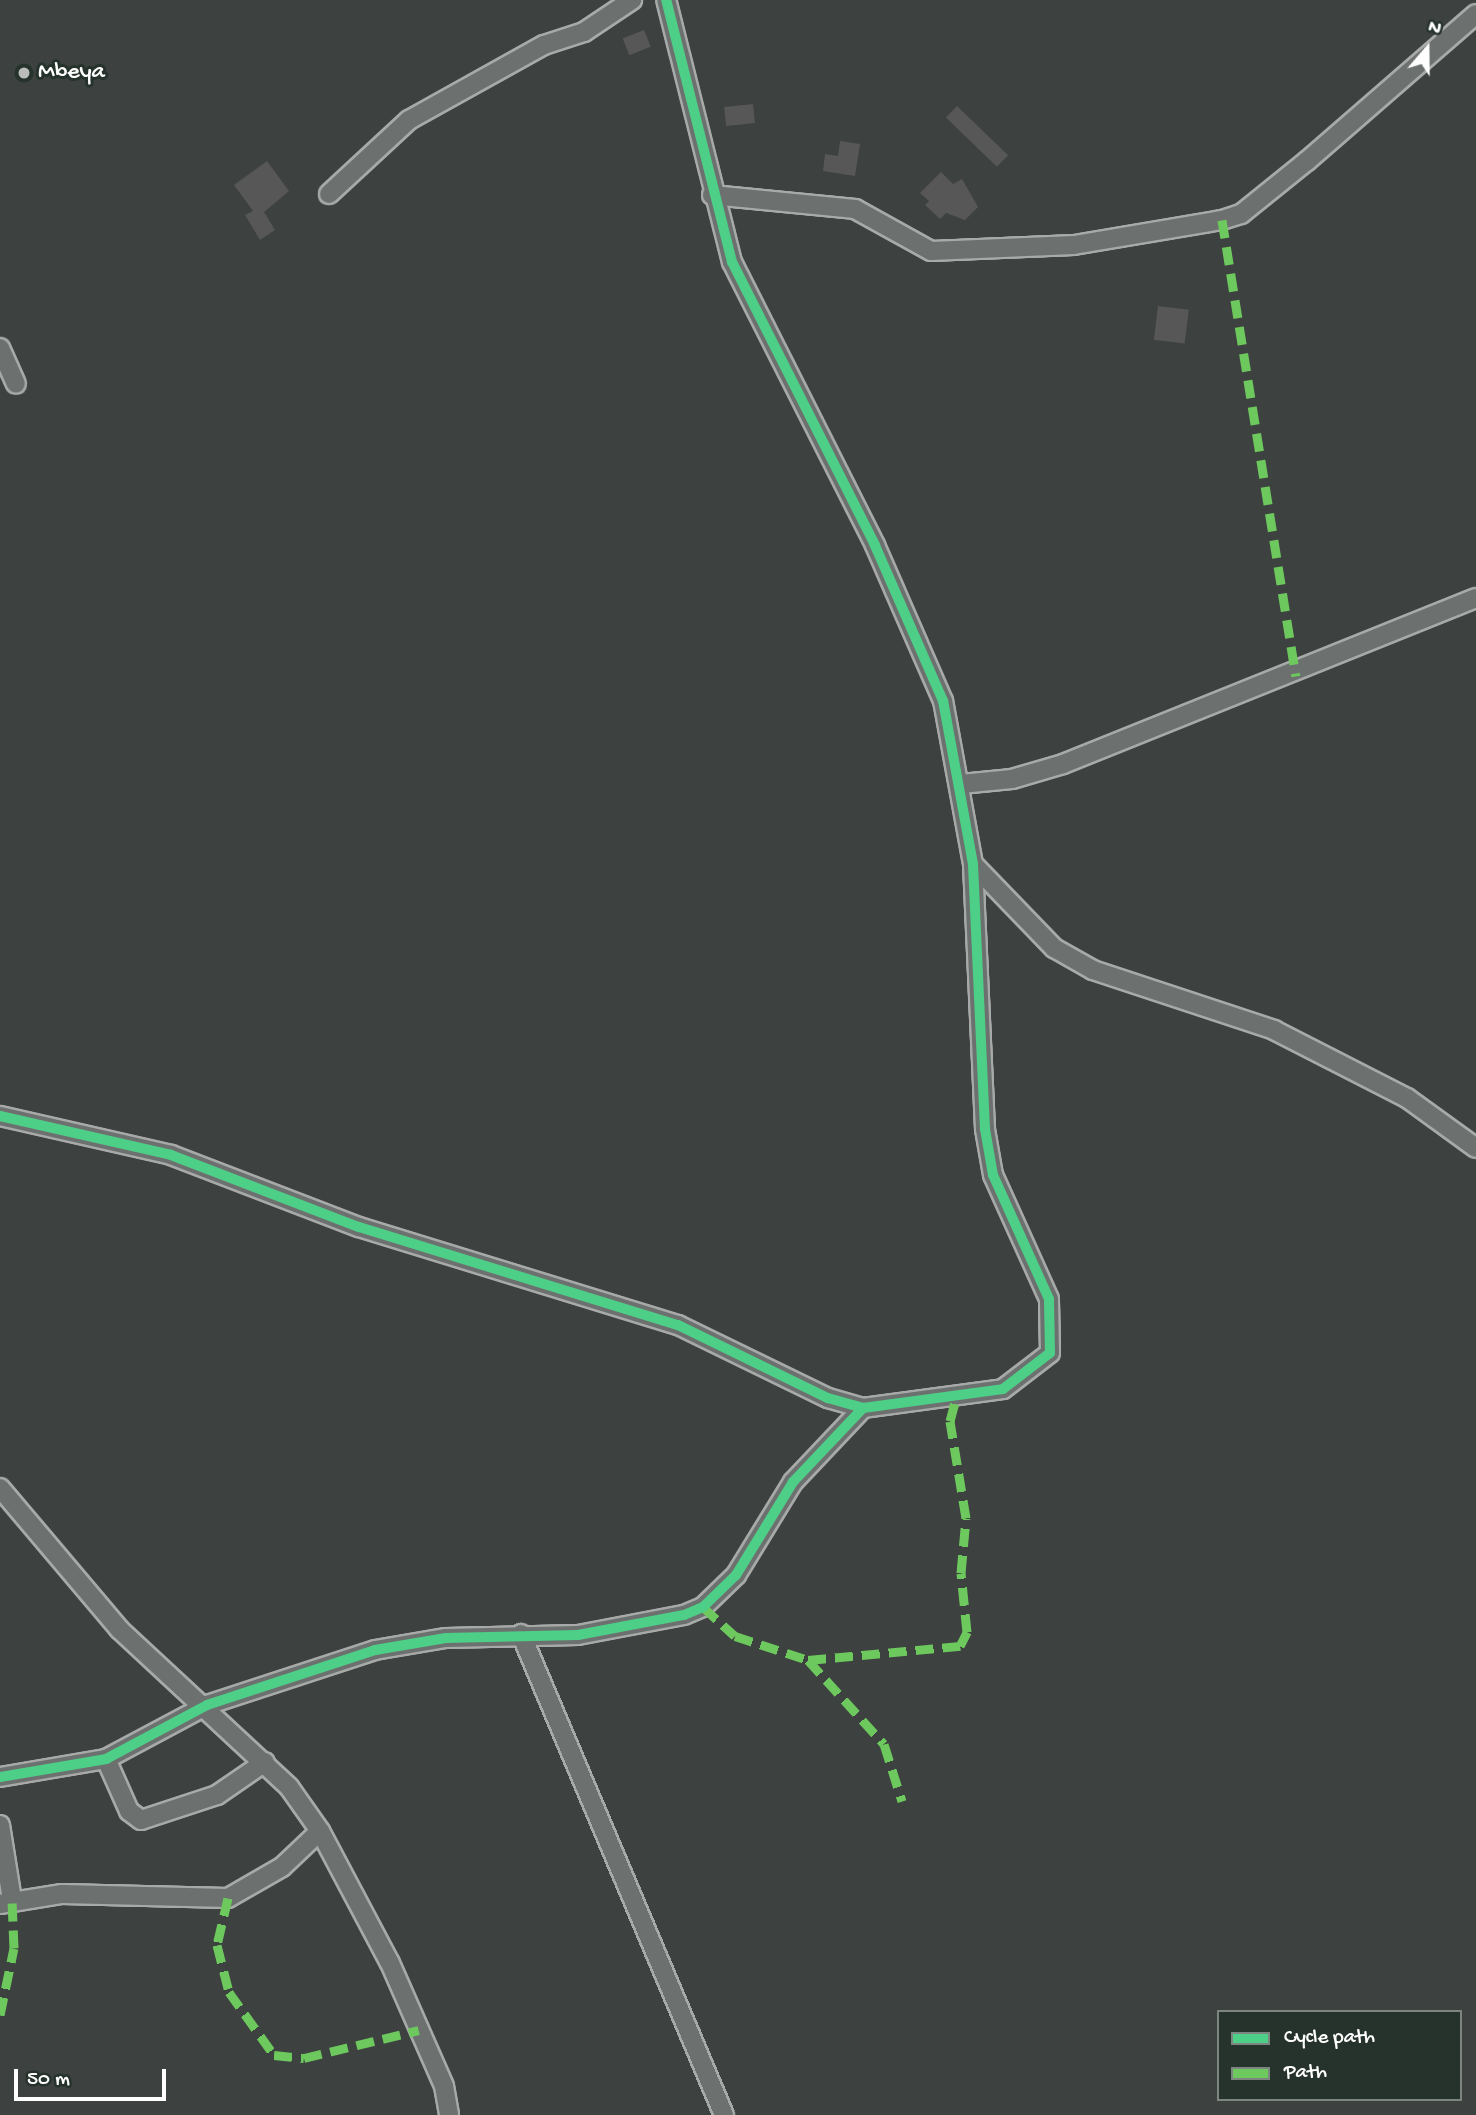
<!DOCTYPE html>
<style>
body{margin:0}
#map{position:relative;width:1476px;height:2115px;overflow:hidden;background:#3d413f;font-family:"Gochi Hand",sans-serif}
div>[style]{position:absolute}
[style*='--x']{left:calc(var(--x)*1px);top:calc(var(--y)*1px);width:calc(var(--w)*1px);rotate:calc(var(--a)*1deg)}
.building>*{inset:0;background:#575757;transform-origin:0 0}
.roads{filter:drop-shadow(2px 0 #a8aaa9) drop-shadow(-2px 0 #a8aaa9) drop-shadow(0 2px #a8aaa9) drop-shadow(0 -2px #a8aaa9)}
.street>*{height:18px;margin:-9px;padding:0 9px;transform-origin:9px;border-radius:9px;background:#6c706e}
.quiet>*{height:9px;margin-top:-4.5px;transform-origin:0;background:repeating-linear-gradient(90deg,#6dc95d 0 18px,transparent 0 27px)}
.cycleway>*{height:10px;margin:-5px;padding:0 5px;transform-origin:5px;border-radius:5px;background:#4dcf88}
.dots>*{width:19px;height:19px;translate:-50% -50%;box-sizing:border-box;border:4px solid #26332d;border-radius:50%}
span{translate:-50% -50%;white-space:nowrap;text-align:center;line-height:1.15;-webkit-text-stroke:6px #26332d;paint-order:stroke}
.poi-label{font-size:24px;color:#fff}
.left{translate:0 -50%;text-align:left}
.legend{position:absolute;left:1217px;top:2010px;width:245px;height:91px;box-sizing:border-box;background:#26332d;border:2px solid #7d8581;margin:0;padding:9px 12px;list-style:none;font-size:21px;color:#fff}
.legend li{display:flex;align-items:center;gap:14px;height:35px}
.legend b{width:35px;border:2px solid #7d8581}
.north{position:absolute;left:1392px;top:14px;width:70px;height:70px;-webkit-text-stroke:5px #26332d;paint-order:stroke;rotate:20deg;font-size:19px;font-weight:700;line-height:28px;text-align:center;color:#fff}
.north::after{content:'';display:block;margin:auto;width:24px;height:32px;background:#fff;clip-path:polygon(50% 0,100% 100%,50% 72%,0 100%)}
.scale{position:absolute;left:14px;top:2069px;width:152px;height:32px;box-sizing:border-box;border:4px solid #fff;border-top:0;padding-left:9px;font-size:21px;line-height:24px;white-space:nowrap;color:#fff;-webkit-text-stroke:5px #26332d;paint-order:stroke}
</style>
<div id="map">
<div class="building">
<div style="left:644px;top:30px;width:18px;height:23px;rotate:68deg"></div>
<div style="left:753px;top:104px;width:19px;height:29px;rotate:84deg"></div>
<div style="left:957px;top:106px;width:71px;height:16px;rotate:44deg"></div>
<div style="clip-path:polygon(840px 141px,860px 144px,855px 176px,823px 171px,825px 154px,838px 156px)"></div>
<div style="clip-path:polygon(267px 161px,289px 191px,264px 212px,275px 230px,260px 240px,245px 215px,253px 211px,234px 185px)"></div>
<div style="clip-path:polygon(941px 172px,953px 184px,962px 179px,978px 207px,965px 220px,946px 213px,940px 219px,925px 205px,929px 201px,920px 193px)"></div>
<div style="left:1158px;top:306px;width:31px;height:34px;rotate:7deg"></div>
</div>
<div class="roads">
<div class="street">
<div style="--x:329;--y:194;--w:109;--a:-42.8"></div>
<div style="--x:409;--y:120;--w:154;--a:-29.1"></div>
<div style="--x:544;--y:45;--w:42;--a:-18"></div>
<div style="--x:584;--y:32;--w:58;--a:-33.7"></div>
<div style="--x:712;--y:195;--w:144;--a:5.6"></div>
<div style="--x:855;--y:209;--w:87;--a:28.9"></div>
<div style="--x:931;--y:251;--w:143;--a:-2.4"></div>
<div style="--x:1074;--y:245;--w:150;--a:-9.6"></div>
<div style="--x:1222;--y:220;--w:20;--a:-18"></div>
<div style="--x:1241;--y:214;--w:85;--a:-38.8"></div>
<div style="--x:1307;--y:161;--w:224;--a:-41"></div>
<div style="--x:0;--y:348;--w:39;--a:66"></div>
<div style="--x:961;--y:784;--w:51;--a:-5.6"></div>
<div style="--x:1012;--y:779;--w:53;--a:-16.4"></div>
<div style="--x:1063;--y:764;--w:445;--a:-21.9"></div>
<div style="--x:973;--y:864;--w:117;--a:46"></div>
<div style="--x:1054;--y:948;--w:45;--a:29.4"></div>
<div style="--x:1093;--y:970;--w:191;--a:18.3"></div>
<div style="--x:1274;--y:1030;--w:149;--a:27.1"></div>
<div style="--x:1407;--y:1098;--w:85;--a:35.9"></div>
<div style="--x:0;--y:1116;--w:175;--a:12.8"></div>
<div style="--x:171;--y:1155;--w:201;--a:21"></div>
<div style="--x:359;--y:1227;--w:334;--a:17.1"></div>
<div style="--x:678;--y:1325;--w:167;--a:26"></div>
<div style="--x:828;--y:1398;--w:36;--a:16"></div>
<div style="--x:0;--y:1488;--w:185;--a:49.8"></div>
<div style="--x:119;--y:1629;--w:232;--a:42.9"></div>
<div style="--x:289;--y:1787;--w:54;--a:54.8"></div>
<div style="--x:320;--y:1831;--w:149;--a:62.1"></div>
<div style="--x:390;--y:1963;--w:134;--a:66.3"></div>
<div style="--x:444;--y:2086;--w:29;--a:80"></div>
<div style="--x:521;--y:1634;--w:522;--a:67.12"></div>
<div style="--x:106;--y:1759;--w:57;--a:66.1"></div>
<div style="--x:129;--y:1811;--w:15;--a:37"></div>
<div style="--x:141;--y:1820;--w:80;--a:-18.2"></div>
<div style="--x:217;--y:1795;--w:58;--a:-34.5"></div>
<div style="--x:0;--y:1777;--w:108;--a:-9.6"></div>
<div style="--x:106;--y:1759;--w:115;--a:-28.1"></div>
<div style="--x:207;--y:1705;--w:177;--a:-18.1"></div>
<div style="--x:375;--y:1650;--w:72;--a:-9.6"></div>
<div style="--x:446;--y:1638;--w:132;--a:-1.3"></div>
<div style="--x:578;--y:1635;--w:108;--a:-10.7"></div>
<div style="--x:684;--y:1615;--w:21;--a:-23"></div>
<div style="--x:703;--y:1607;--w:46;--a:-44.1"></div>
<div style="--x:736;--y:1575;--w:109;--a:-58.5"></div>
<div style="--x:793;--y:1482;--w:102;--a:-46.6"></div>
<div style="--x:863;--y:1408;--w:141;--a:-7.7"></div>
<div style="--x:1003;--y:1389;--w:59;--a:-37.5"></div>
<div style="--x:1050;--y:1353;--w:54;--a:-91.1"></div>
<div style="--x:1049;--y:1299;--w:136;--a:-114.3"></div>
<div style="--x:993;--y:1175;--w:47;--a:-99.9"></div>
<div style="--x:985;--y:1129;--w:265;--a:-92.6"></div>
<div style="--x:973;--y:864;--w:166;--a:-100.4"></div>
<div style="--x:943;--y:701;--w:170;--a:-113.6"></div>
<div style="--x:875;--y:545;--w:317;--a:-116.8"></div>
<div style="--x:732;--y:262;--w:270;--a:-104.1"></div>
<div style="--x:0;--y:1825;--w:76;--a:80.9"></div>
<div style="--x:0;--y:1904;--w:63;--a:-9.2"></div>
<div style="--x:62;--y:1894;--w:166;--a:1.4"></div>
<div style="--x:228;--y:1898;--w:62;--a:-29.9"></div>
<div style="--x:282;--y:1867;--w:52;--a:-43.5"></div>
</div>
</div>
<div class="quiet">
<div style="--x:1222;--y:220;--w:462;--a:80.8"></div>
<div style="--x:703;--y:1607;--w:43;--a:42.2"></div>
<div style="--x:735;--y:1636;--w:77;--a:18.2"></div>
<div style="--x:808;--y:1660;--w:153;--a:-5.3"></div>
<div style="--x:960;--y:1646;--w:16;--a:-63"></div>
<div style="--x:967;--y:1632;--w:59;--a:-95.8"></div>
<div style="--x:961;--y:1573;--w:55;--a:-84.8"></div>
<div style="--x:966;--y:1518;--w:98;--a:-99.4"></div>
<div style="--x:950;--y:1421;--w:27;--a:-75"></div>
<div style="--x:808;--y:1660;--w:113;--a:47.9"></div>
<div style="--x:884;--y:1744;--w:60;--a:72.5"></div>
<div style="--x:228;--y:1898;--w:48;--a:103.2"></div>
<div style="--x:217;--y:1945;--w:49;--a:75.7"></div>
<div style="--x:229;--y:1992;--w:77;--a:54.5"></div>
<div style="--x:274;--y:2055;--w:30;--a:6"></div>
<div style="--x:304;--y:2058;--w:118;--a:-13.7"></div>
<div style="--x:0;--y:2015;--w:68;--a:-78.2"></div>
<div style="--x:14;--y:1948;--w:48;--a:-92.4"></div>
</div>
<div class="cycleway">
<div style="--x:0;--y:1116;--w:175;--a:12.8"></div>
<div style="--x:171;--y:1155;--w:201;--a:21"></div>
<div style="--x:359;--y:1227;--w:334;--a:17.1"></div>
<div style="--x:678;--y:1325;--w:167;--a:26"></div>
<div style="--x:828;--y:1398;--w:36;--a:16"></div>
<div style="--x:0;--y:1777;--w:108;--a:-9.6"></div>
<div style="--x:106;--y:1759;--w:115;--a:-28.1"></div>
<div style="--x:207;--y:1705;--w:177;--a:-18.1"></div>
<div style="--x:375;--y:1650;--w:72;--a:-9.6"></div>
<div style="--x:446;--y:1638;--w:132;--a:-1.3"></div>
<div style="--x:578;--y:1635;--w:108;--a:-10.7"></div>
<div style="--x:684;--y:1615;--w:21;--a:-23"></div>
<div style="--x:703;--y:1607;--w:46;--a:-44.1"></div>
<div style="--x:736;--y:1575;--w:109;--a:-58.5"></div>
<div style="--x:793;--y:1482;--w:102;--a:-46.6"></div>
<div style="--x:863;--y:1408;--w:141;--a:-7.7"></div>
<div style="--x:1003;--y:1389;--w:59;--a:-37.5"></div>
<div style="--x:1050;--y:1353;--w:54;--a:-91.1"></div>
<div style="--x:1049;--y:1299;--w:136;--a:-114.3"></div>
<div style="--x:993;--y:1175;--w:47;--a:-99.9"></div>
<div style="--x:985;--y:1129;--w:265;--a:-92.6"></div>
<div style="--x:973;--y:864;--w:166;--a:-100.4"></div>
<div style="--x:943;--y:701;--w:170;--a:-113.6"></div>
<div style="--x:875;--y:545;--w:317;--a:-116.8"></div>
<div style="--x:732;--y:262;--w:270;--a:-104.1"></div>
</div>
<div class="dots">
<div style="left:24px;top:73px;background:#bbbcbc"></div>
</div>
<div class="poi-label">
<span class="left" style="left:38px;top:73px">Mbeya</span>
</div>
<ul class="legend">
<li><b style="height:9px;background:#4dcf88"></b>Cycle path</li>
<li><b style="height:9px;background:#6dc95d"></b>Path</li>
</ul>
<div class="north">N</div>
<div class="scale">50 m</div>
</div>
